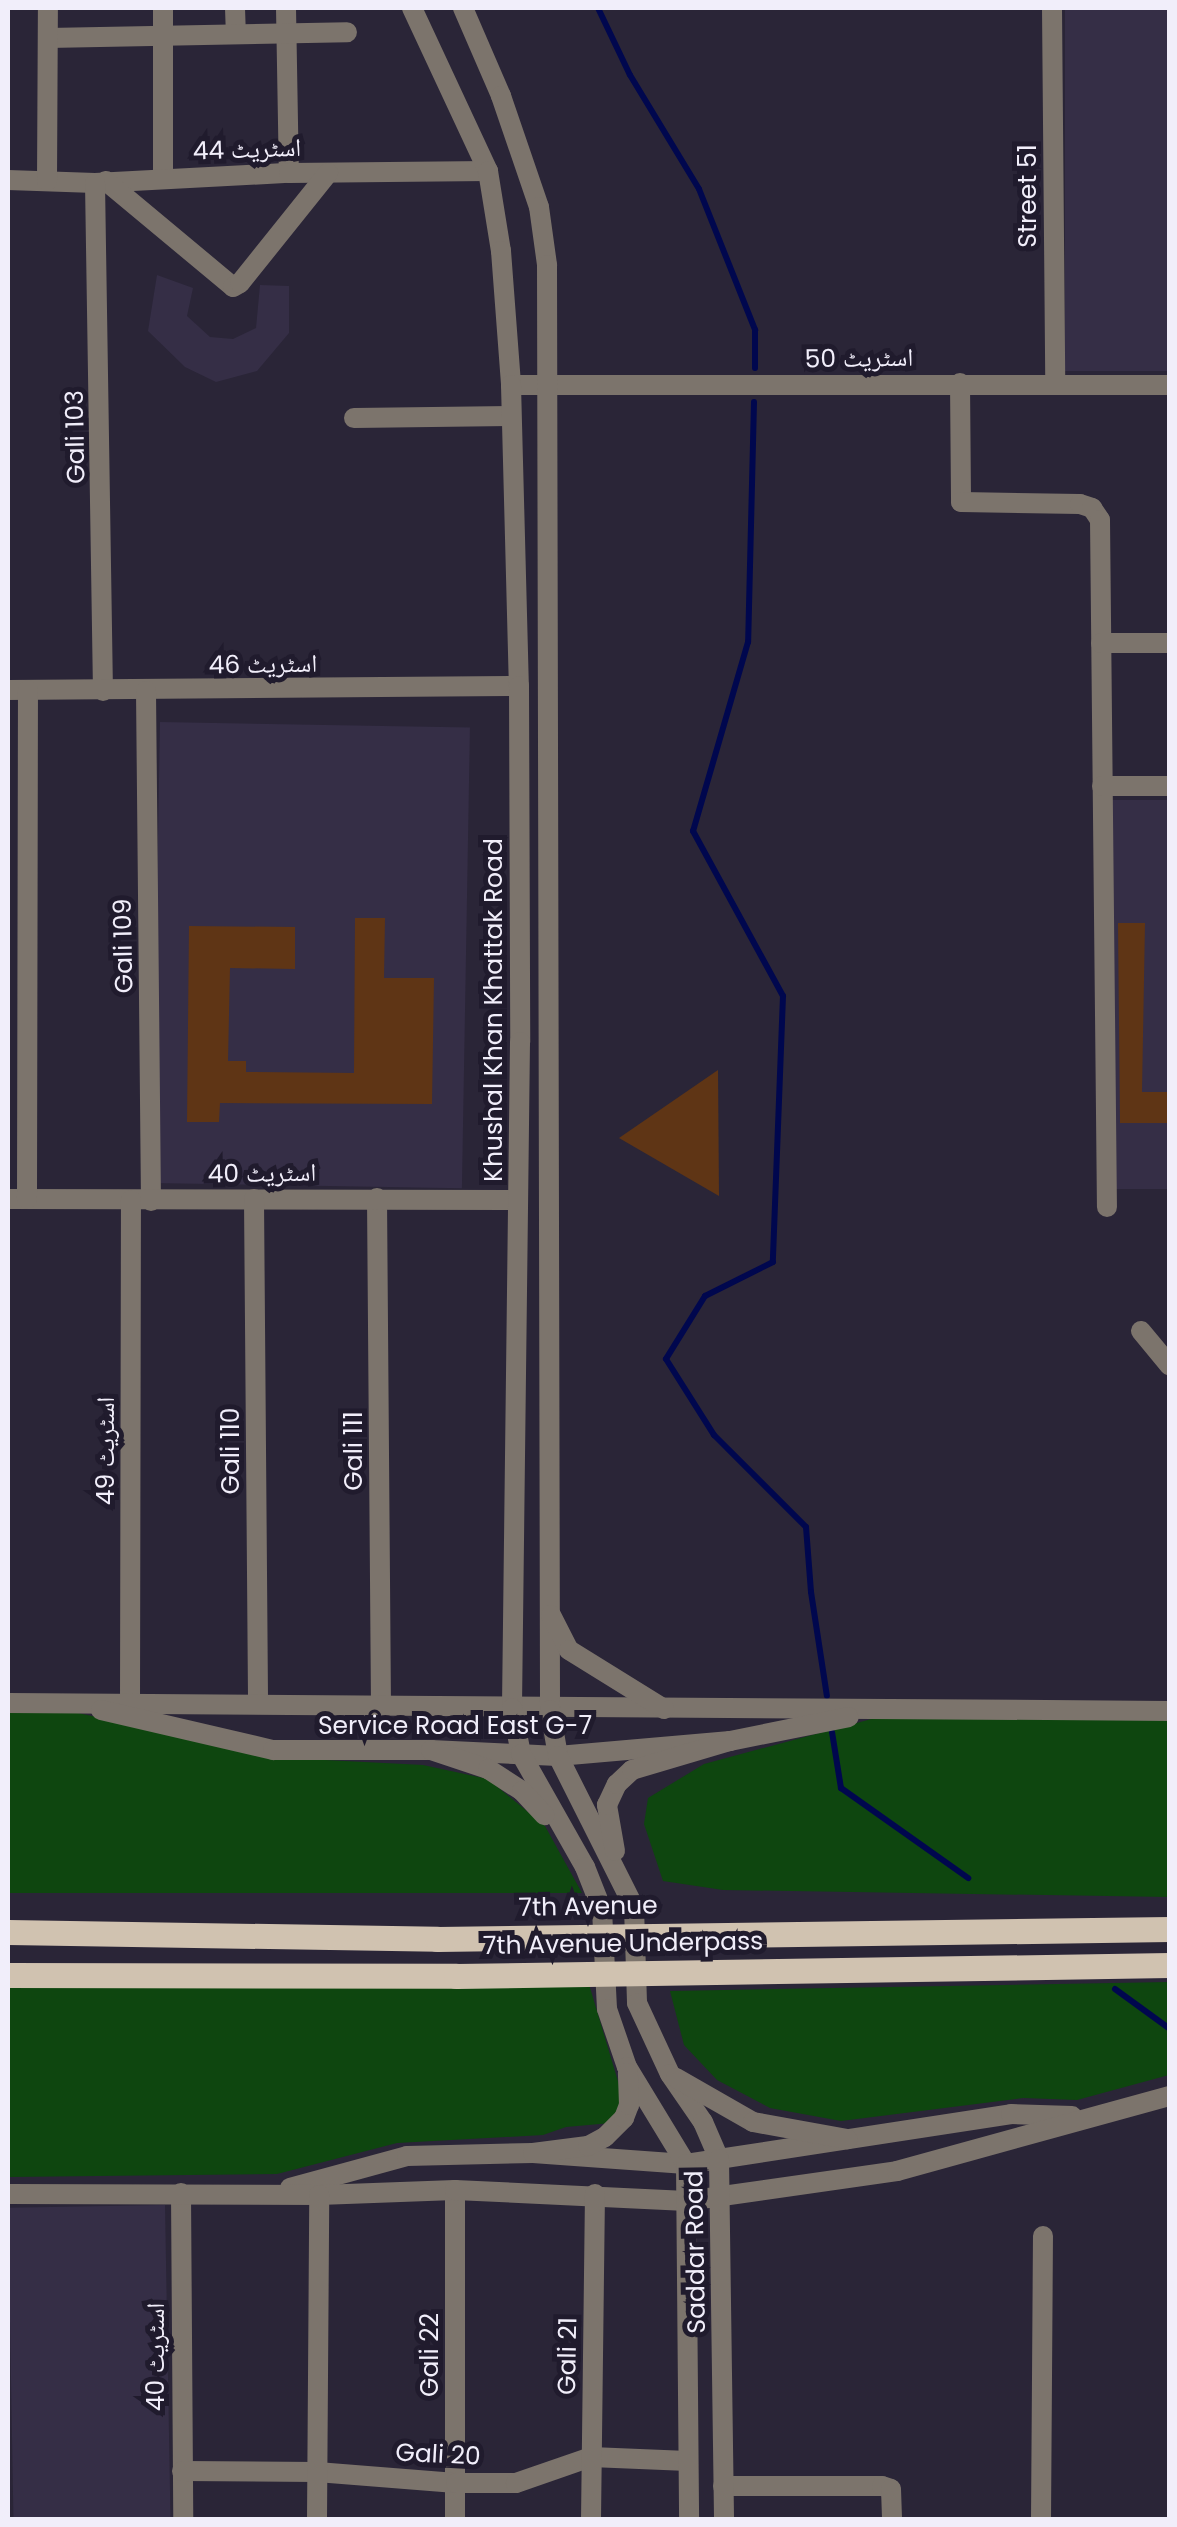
<!DOCTYPE html>
<meta charset="utf-8">
<style>
body{margin:0}
#map{position:relative;width:1177px;height:2527px;overflow:hidden;background:#2a2537;font-family:Poppins,"Noto Naskh Arabic",sans-serif}
div>[style]{position:absolute}
[style*='--x']{left:calc(var(--x)*1px);top:calc(var(--y)*1px);width:calc(var(--w)*1px);rotate:calc(var(--a)*1deg)}
.built>*{inset:0;background:#352e46;transform-origin:0 0}
.green>*{inset:0;background:#0e460f}
.stream>*{height:6px;margin:-3px;padding:0 3px;transform-origin:3px;border-radius:3px;background:#00074e}
.building>*{inset:0;background:#5f3515}
.minor>*{height:20px;margin:-10px;padding:0 10px;transform-origin:10px;border-radius:10px;background:#7c746c}
.tertiary>*{height:20px;margin:-10px;padding:0 10px;transform-origin:10px;border-radius:10px;background:#7c746c}
.primary>*{height:25px;margin:-12.5px;padding:0 12.5px;transform-origin:12.5px;border-radius:12.5px;background:#d0c2b0}
span{translate:-50% -50%;white-space:nowrap;text-align:center;line-height:1.15;-webkit-text-stroke:10px #201b2d;paint-order:stroke}
.street-label{font-size:25px;color:#f1eefa}
.frame{position:absolute;inset:0;border:10px solid #f1eefa;pointer-events:none}
</style>
<div id="map">
<div class="built">
<div style="left:1065px;top:8px;width:104px;height:363px"></div>
<div style="clip-path:polygon(157px 275px,193px 288px,187px 316px,210px 337px,233px 339px,256px 328px,260px 285px,289px 286px,289px 333px,257px 371px,216px 382px,185px 367px,148px 331px)"></div>
<div style="left:160px;top:722px;width:310px;height:461px;rotate:1deg"></div>
<div style="left:1109px;top:800px;width:60px;height:389px"></div>
<div style="left:165px;top:2205px;width:314px;height:157px;rotate:89deg"></div>
</div>
<div class="green">
<div style="clip-path:polygon(8px 1712px,78px 1713px,286px 1758px,423px 1765px,488px 1779px,545px 1826px,582px 1893px,8px 1893px)"></div>
<div style="clip-path:polygon(890px 1714px,1169px 1714px,1169px 1897px,723px 1890px,663px 1881px,644px 1824px,648px 1798px,704px 1764px)"></div>
<div style="clip-path:polygon(588px 1981px,623px 2098px,611px 2123px,566px 2127px,543px 2135px,397px 2143px,277px 2174px,8px 2177px,8px 1984px)"></div>
<div style="clip-path:polygon(1169px 1982px,1169px 2075px,1077px 2100px,1023px 2098px,841px 2121px,770px 2108px,717px 2080px,684px 2045px,670px 1991px)"></div>
</div>
<div class="stream">
<div style="--x:598;--y:8;--w:74;--a:64.5"></div>
<div style="--x:630;--y:75;--w:133;--a:58.8"></div>
<div style="--x:699;--y:189;--w:152;--a:68.3"></div>
<div style="--x:755;--y:330;--w:38;--a:90"></div>
<div style="--x:754;--y:402;--w:240;--a:91.4"></div>
<div style="--x:748;--y:642;--w:197;--a:106.2"></div>
<div style="--x:693;--y:831;--w:188;--a:61.4"></div>
<div style="--x:783;--y:996;--w:266;--a:92.2"></div>
<div style="--x:773;--y:1262;--w:76;--a:153.4"></div>
<div style="--x:705;--y:1296;--w:74;--a:121.8"></div>
<div style="--x:666;--y:1359;--w:90;--a:57.7"></div>
<div style="--x:714;--y:1435;--w:130;--a:45"></div>
<div style="--x:806;--y:1527;--w:65;--a:85.6"></div>
<div style="--x:811;--y:1592;--w:105;--a:81.3"></div>
<div style="--x:832;--y:1732;--w:57;--a:80.9"></div>
<div style="--x:841;--y:1788;--w:156;--a:35.3"></div>
<div style="--x:1115;--y:1989;--w:68;--a:36"></div>
</div>
<div class="building">
<div style="clip-path:polygon(355px 918px,385px 918px,384px 978px,434px 978px,432px 1104px,220px 1103px,219px 1122px,187px 1122px,189px 926px,295px 927px,295px 969px,230px 968px,228px 1061px,246px 1061px,246px 1072px,354px 1073px)"></div>
<div style="clip-path:polygon(1118px 923px,1145px 923px,1142px 1092px,1170px 1092px,1170px 1123px,1120px 1123px)"></div>
<div style="clip-path:polygon(718px 1070px,719px 1196px,619px 1138px)"></div>
</div>
<div class="minor">
<div style="--x:235;--y:8;--w:26;--a:88"></div>
<div style="--x:286;--y:8;--w:165;--a:89"></div>
<div style="--x:1052;--y:8;--w:376;--a:89.5"></div>
<div style="--x:48;--y:38;--w:299;--a:-1.1"></div>
<div style="--x:163;--y:178;--w:170;--a:-90"></div>
<div style="--x:8;--y:180;--w:87;--a:2"></div>
<div style="--x:95;--y:183;--w:194;--a:-3"></div>
<div style="--x:289;--y:173;--w:199;--a:-0.6"></div>
<div style="--x:47;--y:181;--w:173;--a:-89.7"></div>
<div style="--x:106;--y:181;--w:165;--a:39.8"></div>
<div style="--x:233;--y:287;--w:8;--a:-30"></div>
<div style="--x:240;--y:283;--w:141;--a:-51.3"></div>
<div style="--x:95;--y:183;--w:508;--a:89.1"></div>
<div style="--x:960;--y:383;--w:119;--a:89.5"></div>
<div style="--x:961;--y:502;--w:119;--a:1"></div>
<div style="--x:1080;--y:504;--w:13;--a:18"></div>
<div style="--x:1092;--y:508;--w:14;--a:56"></div>
<div style="--x:1100;--y:520;--w:687;--a:89.42"></div>
<div style="--x:511;--y:385;--w:659;--a:0"></div>
<div style="--x:354;--y:418;--w:157;--a:-0.7"></div>
<div style="--x:1101;--y:643;--w:69;--a:0"></div>
<div style="--x:8;--y:690;--w:511;--a:-0.45"></div>
<div style="--x:146;--y:691;--w:510;--a:89.44"></div>
<div style="--x:1102;--y:786;--w:68;--a:0"></div>
<div style="--x:377;--y:1198;--w:506;--a:89.55"></div>
<div style="--x:8;--y:1199;--w:510;--a:0.11"></div>
<div style="--x:27;--y:1199;--w:509;--a:-89.89"></div>
<div style="--x:254;--y:1199;--w:503;--a:89.54"></div>
<div style="--x:1141;--y:1331;--w:45;--a:50.4"></div>
<div style="--x:130;--y:1702;--w:502;--a:-89.89"></div>
<div style="--x:8;--y:1703;--w:1162;--a:0.39"></div>
<div style="--x:101;--y:1710;--w:177;--a:13.1"></div>
<div style="--x:273;--y:1750;--w:158;--a:0"></div>
<div style="--x:431;--y:1750;--w:127;--a:2.7"></div>
<div style="--x:558;--y:1756;--w:173;--a:-5"></div>
<div style="--x:730;--y:1741;--w:121;--a:-11.4"></div>
<div style="--x:290;--y:2188;--w:121;--a:-15.3"></div>
<div style="--x:407;--y:2156;--w:126;--a:-1.4"></div>
<div style="--x:533;--y:2153;--w:153;--a:4.1"></div>
<div style="--x:686;--y:2164;--w:329;--a:-8.7"></div>
<div style="--x:1011;--y:2114;--w:61;--a:1.9"></div>
<div style="--x:455;--y:2190;--w:330;--a:90"></div>
<div style="--x:181;--y:2193;--w:327;--a:89.6"></div>
<div style="--x:8;--y:2194;--w:311;--a:0.2"></div>
<div style="--x:319;--y:2195;--w:136;--a:-2.1"></div>
<div style="--x:455;--y:2190;--w:232;--a:2.7"></div>
<div style="--x:687;--y:2201;--w:212;--a:-8.1"></div>
<div style="--x:897;--y:2171;--w:283;--a:-15.4"></div>
<div style="--x:182;--y:2471;--w:135;--a:0.4"></div>
<div style="--x:317;--y:2472;--w:139;--a:4.5"></div>
<div style="--x:456;--y:2483;--w:60;--a:0"></div>
<div style="--x:516;--y:2483;--w:79;--a:-19.1"></div>
<div style="--x:591;--y:2457;--w:97;--a:2.4"></div>
<div style="--x:723;--y:2486;--w:159;--a:0"></div>
<div style="--x:882;--y:2486;--w:9;--a:18"></div>
<div style="--x:891;--y:2489;--w:31;--a:88"></div>
<div style="--x:317;--y:2520;--w:325;--a:-89.6"></div>
<div style="--x:591;--y:2520;--w:326;--a:-89.3"></div>
<div style="--x:1041;--y:2520;--w:284;--a:-89.6"></div>
</div>
<div class="tertiary">
<div style="--x:412;--y:8;--w:180;--a:65"></div>
<div style="--x:488;--y:171;--w:81;--a:80.8"></div>
<div style="--x:501;--y:251;--w:134;--a:85.7"></div>
<div style="--x:511;--y:385;--w:301;--a:88.5"></div>
<div style="--x:519;--y:686;--w:356;--a:89.8"></div>
<div style="--x:520;--y:1042;--w:666;--a:90.69"></div>
<div style="--x:512;--y:1708;--w:47;--a:78.9"></div>
<div style="--x:521;--y:1754;--w:130;--a:60.5"></div>
<div style="--x:585;--y:1867;--w:46;--a:68.4"></div>
<div style="--x:602;--y:1910;--w:99;--a:87.1"></div>
<div style="--x:607;--y:2009;--w:61;--a:71"></div>
<div style="--x:627;--y:2067;--w:114;--a:58.7"></div>
<div style="--x:686;--y:2164;--w:356;--a:89.5"></div>
<div style="--x:463;--y:8;--w:96;--a:66.6"></div>
<div style="--x:501;--y:96;--w:117;--a:71.1"></div>
<div style="--x:539;--y:207;--w:59;--a:82.1"></div>
<div style="--x:547;--y:265;--w:1445;--a:89.88"></div>
<div style="--x:550;--y:1710;--w:47;--a:80.1"></div>
<div style="--x:558;--y:1756;--w:169;--a:63.3"></div>
<div style="--x:634;--y:1907;--w:96;--a:88.2"></div>
<div style="--x:637;--y:2003;--w:78;--a:65.1"></div>
<div style="--x:670;--y:2074;--w:58;--a:55.5"></div>
<div style="--x:703;--y:2122;--w:40;--a:66.6"></div>
<div style="--x:719;--y:2159;--w:361;--a:89.2"></div>
<div style="--x:551;--y:1615;--w:39;--a:63"></div>
<div style="--x:569;--y:1650;--w:112;--a:31.8"></div>
<div style="--x:431;--y:1750;--w:60;--a:18.4"></div>
<div style="--x:488;--y:1769;--w:40;--a:32.9"></div>
<div style="--x:522;--y:1791;--w:33;--a:47"></div>
<div style="--x:615;--y:1851;--w:47;--a:-99.9"></div>
<div style="--x:607;--y:1805;--w:23;--a:-65"></div>
<div style="--x:617;--y:1784;--w:21;--a:-43"></div>
<div style="--x:632;--y:1770;--w:102;--a:-16.5"></div>
<div style="--x:676;--y:2078;--w:89;--a:29.7"></div>
<div style="--x:753;--y:2122;--w:96;--a:10.3"></div>
<div style="--x:533;--y:2153;--w:55;--a:-7.3"></div>
<div style="--x:588;--y:2146;--w:19;--a:-28"></div>
<div style="--x:605;--y:2137;--w:27;--a:-45"></div>
<div style="--x:624;--y:2118;--w:14;--a:-69"></div>
<div style="--x:629;--y:2105;--w:32;--a:-92"></div>
</div>
<div class="primary">
<div style="--x:8;--y:1932;--w:429;--a:0.9"></div>
<div style="--x:437;--y:1939;--w:733;--a:-0.78"></div>
<div style="--x:8;--y:1975;--w:448;--a:0.1"></div>
<div style="--x:456;--y:1976;--w:714;--a:-0.88"></div>
</div>
<div class="street-label">
<span style="left:247px;top:150px;rotate:-2deg">اسٹریٹ 44</span>
<span style="left:1028px;top:196px;rotate:-90deg">Street 51</span>
<span style="left:859px;top:359px;rotate:-1deg">اسٹریٹ 50</span>
<span style="left:76px;top:437px;rotate:-91deg">Gali 103</span>
<span style="left:263px;top:665px;rotate:-1deg">اسٹریٹ 46</span>
<span style="left:124px;top:946px;rotate:-91deg">Gali 109</span>
<span style="left:494px;top:1010px;rotate:-90deg">Khushal Khan Khattak Road</span>
<span style="left:262px;top:1174px;rotate:-1deg">اسٹریٹ 40</span>
<span style="left:106px;top:1451px;rotate:-90deg">اسٹریٹ 49</span>
<span style="left:231px;top:1451px;rotate:-90deg">Gali 110</span>
<span style="left:354px;top:1451px;rotate:-90deg">Gali 111</span>
<span style="left:455px;top:1726px">Service Road East G-7</span>
<span style="left:588px;top:1907px;rotate:-1deg">7th Avenue</span>
<span style="left:623px;top:1944px;rotate:-1deg">7th Avenue Underpass</span>
<span style="left:696px;top:2252px;rotate:-91deg">Saddar Road</span>
<span style="left:430px;top:2355px;rotate:-90deg">Gali 22</span>
<span style="left:568px;top:2356px;rotate:-89deg">Gali 21</span>
<span style="left:156px;top:2357px;rotate:-90deg">اسٹریٹ 40</span>
<span style="left:438px;top:2455px;rotate:3deg">Gali 20</span>
</div>
<div class="frame"></div>
</div>
